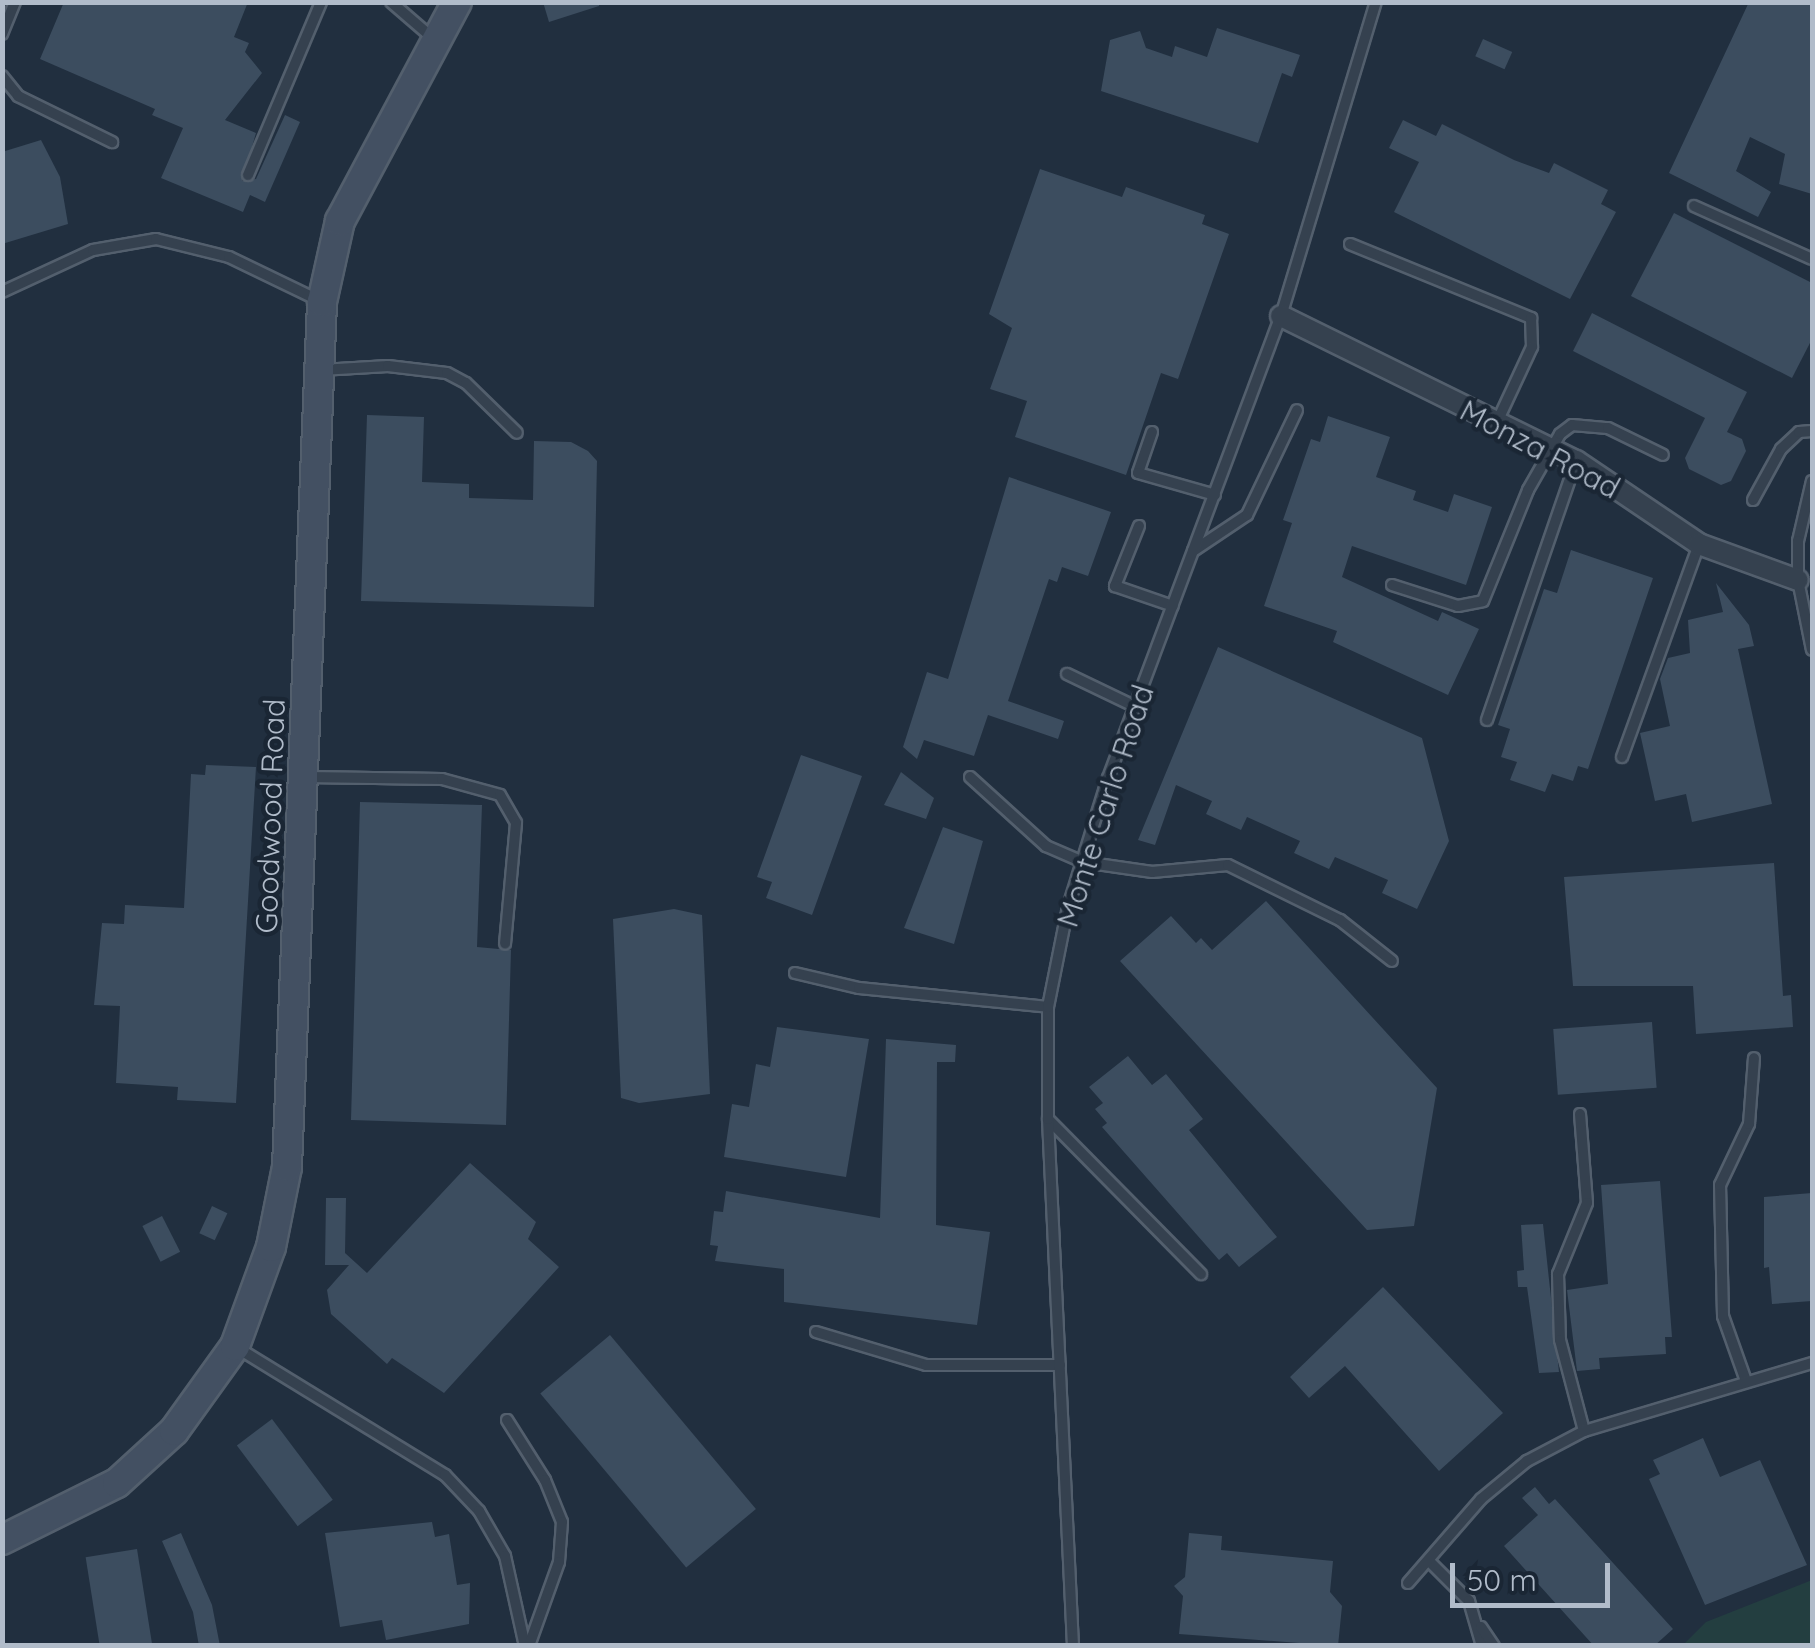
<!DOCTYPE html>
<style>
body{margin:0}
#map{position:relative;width:1815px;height:1648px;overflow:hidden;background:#212f3f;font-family:Quicksand,sans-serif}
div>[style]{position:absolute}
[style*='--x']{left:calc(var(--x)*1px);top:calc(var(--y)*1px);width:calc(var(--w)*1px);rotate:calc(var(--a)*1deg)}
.green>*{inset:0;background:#233e40}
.building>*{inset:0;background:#3c4d5f;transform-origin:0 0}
.roads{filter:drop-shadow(2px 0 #535f6d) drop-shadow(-2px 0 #535f6d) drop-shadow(0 2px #535f6d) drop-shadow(0 -2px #535f6d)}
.lane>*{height:10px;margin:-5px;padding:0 5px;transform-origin:5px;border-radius:5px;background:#35414f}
.street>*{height:20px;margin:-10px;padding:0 10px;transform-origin:10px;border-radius:10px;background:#35414f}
.secondary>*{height:28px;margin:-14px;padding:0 14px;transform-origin:14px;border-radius:14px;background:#435062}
span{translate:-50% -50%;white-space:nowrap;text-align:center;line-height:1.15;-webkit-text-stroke:9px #1a2634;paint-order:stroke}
.street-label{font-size:30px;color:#b1bcca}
.frame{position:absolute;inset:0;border:5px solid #b1bcca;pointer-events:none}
.scale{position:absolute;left:1450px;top:1563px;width:160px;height:45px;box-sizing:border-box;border:5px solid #b1bcca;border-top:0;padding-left:12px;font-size:30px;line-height:35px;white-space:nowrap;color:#b1bcca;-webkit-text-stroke:8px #1a2634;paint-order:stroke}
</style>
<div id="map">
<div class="green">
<div style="clip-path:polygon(1812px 1580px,1812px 1645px,1683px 1645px,1706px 1622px)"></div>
</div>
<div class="building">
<div style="clip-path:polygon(64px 2px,248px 2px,234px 37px,249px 43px,245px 52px,262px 73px,225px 120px,256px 133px,242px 181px,256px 179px,285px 115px,300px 122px,265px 202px,250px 195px,243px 212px,161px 178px,183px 128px,152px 115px,155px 109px,40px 59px)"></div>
<div style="clip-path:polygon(543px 2px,599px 2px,599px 6px,549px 22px)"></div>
<div style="clip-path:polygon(1749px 2px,1812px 2px,1812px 194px,1779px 184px,1785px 154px,1750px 137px,1736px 171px,1771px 192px,1758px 217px,1669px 173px)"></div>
<div style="clip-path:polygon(1217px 28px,1300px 55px,1292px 77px,1282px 73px,1258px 143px,1101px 91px,1110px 40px,1140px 31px,1146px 48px,1172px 57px,1175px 46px,1207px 57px)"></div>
<div style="left:1483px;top:39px;width:32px;height:19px;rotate:24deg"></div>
<div style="clip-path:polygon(1403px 120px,1436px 136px,1442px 124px,1514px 160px,1549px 173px,1554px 163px,1608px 190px,1601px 204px,1616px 212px,1570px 299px,1394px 212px,1419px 162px,1389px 148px)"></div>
<div style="clip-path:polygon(41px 140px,60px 177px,68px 224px,2px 244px,2px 152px)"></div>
<div style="clip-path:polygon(1040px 169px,1122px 197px,1126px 187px,1205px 215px,1202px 224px,1229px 234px,1178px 379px,1161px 373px,1126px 475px,1015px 437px,1027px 401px,990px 389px,1012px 328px,989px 314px)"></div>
<div style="clip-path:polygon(1674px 213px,1812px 283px,1812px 339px,1792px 378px,1631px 296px)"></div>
<div style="clip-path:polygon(1592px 313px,1747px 392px,1727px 432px,1742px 439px,1746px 451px,1731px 481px,1721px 485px,1689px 469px,1685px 458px,1705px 418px,1573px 351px)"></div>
<div style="clip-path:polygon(367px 415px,424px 417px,422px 482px,469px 484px,469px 498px,533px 500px,534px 441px,571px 442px,588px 451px,597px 461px,594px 607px,361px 601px)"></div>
<div style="clip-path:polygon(1328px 416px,1390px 437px,1376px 477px,1416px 491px,1413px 500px,1448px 512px,1454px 494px,1492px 507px,1466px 585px,1352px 546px,1342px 577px,1438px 621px,1442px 612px,1479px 629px,1448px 695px,1333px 642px,1337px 631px,1264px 606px,1292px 523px,1283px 520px,1311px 439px,1320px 442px)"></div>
<div style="clip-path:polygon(1009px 477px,1111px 512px,1088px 576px,1062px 567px,1057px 582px,1049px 579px,1008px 701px,1064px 721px,1058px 739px,988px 715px,974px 756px,924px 740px,917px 759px,903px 747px,927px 672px,948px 679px)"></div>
<div style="clip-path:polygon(1571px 550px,1653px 578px,1588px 769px,1578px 766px,1573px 781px,1552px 774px,1545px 792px,1510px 780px,1517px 762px,1501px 757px,1510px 729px,1498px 725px,1544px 589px,1557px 593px)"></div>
<div style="clip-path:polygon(1716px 583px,1749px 625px,1754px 646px,1738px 649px,1772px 804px,1692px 822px,1686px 794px,1655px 801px,1640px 733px,1670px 726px,1660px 679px,1668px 658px,1690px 653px,1688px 620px,1723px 612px)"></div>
<div style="clip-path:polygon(1218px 647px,1422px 738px,1449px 841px,1417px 909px,1382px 893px,1388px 880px,1335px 857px,1329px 869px,1294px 853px,1300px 841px,1247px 817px,1241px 830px,1206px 814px,1212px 801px,1176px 785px,1155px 845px,1138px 840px)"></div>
<div style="clip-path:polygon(801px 755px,862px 776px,812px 915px,766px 898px,772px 882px,757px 877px)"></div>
<div style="clip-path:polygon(206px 765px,256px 767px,236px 1103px,177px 1100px,178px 1087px,116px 1083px,120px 1006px,94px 1005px,102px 923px,124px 924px,125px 905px,184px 908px,191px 774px,205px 775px)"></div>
<div style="clip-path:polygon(901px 772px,934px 798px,926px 819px,884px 805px)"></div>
<div style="clip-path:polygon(360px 802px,482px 805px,477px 947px,511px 950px,506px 1125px,351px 1120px)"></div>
<div style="clip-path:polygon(943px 827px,983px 841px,954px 944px,904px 928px)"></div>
<div style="clip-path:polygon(1774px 863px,1783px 996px,1791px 995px,1793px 1027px,1696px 1034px,1693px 986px,1573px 986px,1564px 877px)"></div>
<div style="clip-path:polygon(1266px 901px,1437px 1088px,1414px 1226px,1367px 1230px,1120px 961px,1171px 916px,1196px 943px,1201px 938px,1212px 950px)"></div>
<div style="clip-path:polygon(674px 909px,702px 915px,710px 1094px,639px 1103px,621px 1098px,613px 919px)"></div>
<div style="left:1652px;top:1022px;width:66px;height:99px;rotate:86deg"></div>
<div style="clip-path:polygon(777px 1027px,869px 1039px,846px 1177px,724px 1157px,732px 1104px,749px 1107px,756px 1064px,770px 1067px)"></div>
<div style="clip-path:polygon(886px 1039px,956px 1045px,955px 1062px,937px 1062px,936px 1225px,990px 1232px,977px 1325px,784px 1302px,784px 1269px,715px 1261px,718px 1246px,710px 1245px,714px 1211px,723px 1212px,726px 1191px,880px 1218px)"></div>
<div style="clip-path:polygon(1128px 1056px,1152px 1085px,1166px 1074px,1203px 1119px,1189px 1130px,1277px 1237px,1239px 1267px,1227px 1253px,1219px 1260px,1102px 1127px,1107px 1123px,1095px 1109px,1103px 1103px,1089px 1087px)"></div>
<div style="clip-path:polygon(470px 1163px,536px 1222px,528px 1239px,559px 1267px,444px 1393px,392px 1358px,387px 1364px,331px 1314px,327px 1290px,349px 1265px,325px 1265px,326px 1198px,346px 1198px,345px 1253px,367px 1273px)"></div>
<div style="clip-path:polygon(1660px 1181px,1672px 1337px,1665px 1337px,1666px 1354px,1599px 1358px,1600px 1369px,1577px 1371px,1567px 1290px,1608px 1284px,1601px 1185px)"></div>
<div style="clip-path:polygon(1812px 1193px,1812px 1301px,1772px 1304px,1769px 1267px,1764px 1268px,1764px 1197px)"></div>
<div style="left:212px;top:1206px;width:17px;height:30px;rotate:25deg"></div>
<div style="left:162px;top:1216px;width:40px;height:22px;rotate:63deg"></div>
<div style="clip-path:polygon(1543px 1224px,1559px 1372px,1539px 1373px,1527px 1287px,1518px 1287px,1517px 1271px,1524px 1270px,1521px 1225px)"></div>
<div style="clip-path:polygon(1383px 1287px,1503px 1413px,1439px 1471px,1345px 1366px,1309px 1398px,1290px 1377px)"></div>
<div style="left:610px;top:1335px;width:227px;height:91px;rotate:50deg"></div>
<div style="left:272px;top:1419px;width:101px;height:44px;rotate:53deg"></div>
<div style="clip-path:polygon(1703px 1438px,1720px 1477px,1760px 1460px,1807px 1565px,1705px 1605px,1649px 1479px,1660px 1474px,1653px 1460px)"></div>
<div style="clip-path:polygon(1535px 1487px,1549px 1504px,1555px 1499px,1673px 1629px,1654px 1646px,1594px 1646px,1504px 1546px,1538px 1515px,1522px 1498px)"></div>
<div style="clip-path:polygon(432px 1522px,435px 1537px,449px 1534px,457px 1585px,470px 1583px,469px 1624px,386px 1640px,382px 1620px,340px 1627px,325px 1533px)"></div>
<div style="clip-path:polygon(181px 1533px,212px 1605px,220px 1646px,199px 1646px,193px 1612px,162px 1541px)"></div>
<div style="clip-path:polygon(1189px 1533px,1222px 1536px,1221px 1550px,1333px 1561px,1330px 1592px,1342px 1606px,1338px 1646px,1179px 1634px,1183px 1596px,1174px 1586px,1185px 1577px)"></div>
<div style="left:137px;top:1549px;width:98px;height:52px;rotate:81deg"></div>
</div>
<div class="roads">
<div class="lane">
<div style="--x:391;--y:2;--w:58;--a:40.8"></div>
<div style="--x:2;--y:34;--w:35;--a:-68"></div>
<div style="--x:2;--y:76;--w:26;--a:51"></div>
<div style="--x:18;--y:96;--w:105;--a:26.1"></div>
<div style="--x:248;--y:175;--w:188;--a:-67.1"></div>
<div style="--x:1694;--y:206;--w:129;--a:24.2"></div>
<div style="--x:1350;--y:244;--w:196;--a:22.2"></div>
<div style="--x:1531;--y:318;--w:29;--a:88"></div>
<div style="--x:1532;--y:347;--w:83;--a:115"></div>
<div style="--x:2;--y:292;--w:100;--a:-24.8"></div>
<div style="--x:93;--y:250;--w:64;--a:-9.9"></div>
<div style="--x:156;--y:239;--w:75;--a:13.9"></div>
<div style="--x:229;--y:257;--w:103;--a:25.8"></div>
<div style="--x:321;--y:370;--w:67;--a:-3.4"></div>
<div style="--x:388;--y:366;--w:59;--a:6.8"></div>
<div style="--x:447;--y:373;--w:21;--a:28"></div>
<div style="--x:466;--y:383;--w:71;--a:44.4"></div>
<div style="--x:1152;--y:432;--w:43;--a:108.9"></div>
<div style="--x:1138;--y:473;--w:80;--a:15.9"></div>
<div style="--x:1812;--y:481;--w:62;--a:103.1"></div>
<div style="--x:1798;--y:541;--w:39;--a:90"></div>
<div style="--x:1798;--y:580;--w:71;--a:78.7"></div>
<div style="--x:1753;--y:500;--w:58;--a:-61.2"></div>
<div style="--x:1781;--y:449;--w:25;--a:-43"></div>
<div style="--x:1799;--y:432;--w:13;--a:-4"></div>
<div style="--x:1139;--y:526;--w:65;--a:111.8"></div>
<div style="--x:1115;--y:586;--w:61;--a:19"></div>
<div style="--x:1193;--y:551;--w:65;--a:-33.7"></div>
<div style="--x:1247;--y:515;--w:116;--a:-64.5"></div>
<div style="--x:1392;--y:585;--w:69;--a:17.7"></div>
<div style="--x:1458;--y:606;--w:25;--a:-11"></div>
<div style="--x:1483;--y:601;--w:120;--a:-67.9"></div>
<div style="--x:1528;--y:490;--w:64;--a:-60.3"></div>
<div style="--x:1560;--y:434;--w:15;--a:-37"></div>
<div style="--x:1572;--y:425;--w:36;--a:5"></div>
<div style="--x:1608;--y:428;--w:61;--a:26.1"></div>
<div style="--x:1067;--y:674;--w:76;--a:25.6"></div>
<div style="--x:1487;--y:720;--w:274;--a:-71"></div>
<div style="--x:1622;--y:757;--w:226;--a:-70.1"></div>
<div style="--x:306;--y:777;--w:136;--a:0.8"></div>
<div style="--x:442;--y:779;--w:60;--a:15.4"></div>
<div style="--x:500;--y:795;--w:32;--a:60"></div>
<div style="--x:516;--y:823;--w:121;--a:95.2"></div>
<div style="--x:970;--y:777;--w:103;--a:42.2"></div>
<div style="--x:1046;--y:846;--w:40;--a:23.4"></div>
<div style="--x:1083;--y:862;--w:70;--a:8.2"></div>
<div style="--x:1152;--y:872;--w:76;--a:-5.3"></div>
<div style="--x:1228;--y:865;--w:125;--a:26.2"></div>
<div style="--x:1340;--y:920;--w:66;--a:38.3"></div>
<div style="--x:795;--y:973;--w:66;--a:13.2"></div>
<div style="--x:859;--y:988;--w:190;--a:5.7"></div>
<div style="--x:1580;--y:1114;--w:89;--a:85.5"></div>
<div style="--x:1587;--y:1203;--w:77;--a:112.2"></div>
<div style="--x:1558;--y:1274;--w:66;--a:88.3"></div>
<div style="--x:1560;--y:1340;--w:94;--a:75.2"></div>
<div style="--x:1048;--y:1119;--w:218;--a:45.4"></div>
<div style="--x:816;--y:1332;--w:115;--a:16.7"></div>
<div style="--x:926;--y:1365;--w:134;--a:0"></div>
<div style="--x:236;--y:1347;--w:245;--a:31.5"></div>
<div style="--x:445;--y:1475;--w:50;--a:46.6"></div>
<div style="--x:479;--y:1511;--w:52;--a:60"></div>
<div style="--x:505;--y:1556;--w:92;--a:77.5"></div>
<div style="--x:1746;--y:1381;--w:69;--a:-109.5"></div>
<div style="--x:1723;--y:1316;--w:131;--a:-91.3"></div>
<div style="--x:1720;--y:1185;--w:68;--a:-64.6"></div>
<div style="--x:1749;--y:1124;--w:66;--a:-85.7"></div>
<div style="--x:507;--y:1420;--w:71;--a:57.7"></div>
<div style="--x:545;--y:1480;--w:45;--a:68"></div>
<div style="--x:562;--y:1522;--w:40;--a:94.3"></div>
<div style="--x:559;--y:1562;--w:89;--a:109.7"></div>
<div style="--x:1430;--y:1562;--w:55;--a:45"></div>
<div style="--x:1469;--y:1601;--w:47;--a:73.9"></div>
<div style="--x:1408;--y:1583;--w:111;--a:-49"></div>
<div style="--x:1481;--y:1499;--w:60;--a:-39.6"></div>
<div style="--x:1527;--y:1461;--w:64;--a:-27.8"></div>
<div style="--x:1584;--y:1431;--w:238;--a:-16.6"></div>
<div style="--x:1481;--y:1627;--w:23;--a:56"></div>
<div style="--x:1073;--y:1646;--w:528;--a:-92.72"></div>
<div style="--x:1048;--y:1119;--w:112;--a:-90"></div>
<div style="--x:1048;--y:1007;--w:102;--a:-78.7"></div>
<div style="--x:1068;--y:907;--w:135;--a:-72.8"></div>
<div style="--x:1108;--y:778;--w:493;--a:-69.5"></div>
<div style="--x:1281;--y:316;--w:328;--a:-73.2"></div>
</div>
<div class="street">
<div style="--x:1281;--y:316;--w:329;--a:26.2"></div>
<div style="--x:1576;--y:461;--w:148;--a:34"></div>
<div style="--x:1699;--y:544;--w:105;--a:20"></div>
</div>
<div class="secondary">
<div style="--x:2;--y:1540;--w:128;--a:-26.4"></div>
<div style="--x:117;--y:1483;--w:77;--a:-42.4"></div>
<div style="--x:174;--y:1431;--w:105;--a:-54.3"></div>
<div style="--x:235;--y:1346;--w:105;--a:-70"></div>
<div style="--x:271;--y:1247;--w:82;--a:-78.7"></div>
<div style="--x:287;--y:1167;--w:866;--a:-87.68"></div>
<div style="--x:322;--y:302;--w:83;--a:-77.5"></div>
<div style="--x:340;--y:221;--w:248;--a:-61.9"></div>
</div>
</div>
<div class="street-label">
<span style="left:1540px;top:449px;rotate:28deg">Monza Road</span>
<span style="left:1105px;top:806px;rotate:-72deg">Monte Carlo Road</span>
<span style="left:270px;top:816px;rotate:-88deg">Goodwood Road</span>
</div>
<div class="frame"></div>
<div class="scale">50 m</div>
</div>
